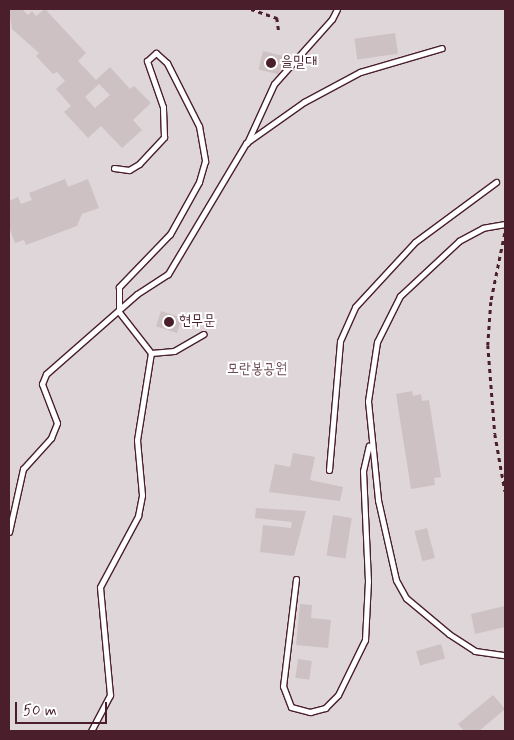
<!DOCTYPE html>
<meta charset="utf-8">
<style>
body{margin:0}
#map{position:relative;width:514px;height:740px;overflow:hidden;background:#f8f6f7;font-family:Mynerve,"Poor Story",sans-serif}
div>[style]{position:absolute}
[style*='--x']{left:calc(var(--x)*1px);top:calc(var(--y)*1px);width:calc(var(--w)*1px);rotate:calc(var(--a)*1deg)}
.green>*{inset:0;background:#ded6d9;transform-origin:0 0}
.building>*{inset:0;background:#cdc1c4;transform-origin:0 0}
.path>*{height:2.5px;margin-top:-1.25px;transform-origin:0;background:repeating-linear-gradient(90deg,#4a1f2b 0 4px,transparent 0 8px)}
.roads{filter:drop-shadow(1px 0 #4a1f2b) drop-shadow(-1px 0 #4a1f2b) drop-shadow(0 1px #4a1f2b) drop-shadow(0 -1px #4a1f2b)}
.service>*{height:5px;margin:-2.5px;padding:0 2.5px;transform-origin:2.5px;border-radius:2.5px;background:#fff}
.dots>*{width:14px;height:14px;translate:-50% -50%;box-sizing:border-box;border:2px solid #fff;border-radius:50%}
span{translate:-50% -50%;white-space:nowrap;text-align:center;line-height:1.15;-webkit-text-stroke:4px #fff;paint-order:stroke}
.poi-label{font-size:15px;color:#4a1f2b}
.left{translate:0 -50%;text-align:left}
.park-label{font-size:15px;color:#6f4d56}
.frame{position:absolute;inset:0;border:10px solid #4a1f2b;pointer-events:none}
.scale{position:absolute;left:15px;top:702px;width:92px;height:22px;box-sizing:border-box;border:2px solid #4a1f2b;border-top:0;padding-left:6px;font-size:15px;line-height:18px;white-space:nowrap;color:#4a1f2b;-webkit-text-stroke:4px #fff;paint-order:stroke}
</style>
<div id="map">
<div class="green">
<div style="left:9px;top:9px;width:496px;height:722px"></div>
</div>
<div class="building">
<div style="clip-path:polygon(evenodd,9px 9px,22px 9px,28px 15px,32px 11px,36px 16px,45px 9px,86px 53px,78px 61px,96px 80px,110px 67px,130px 89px,134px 86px,151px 103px,133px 120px,142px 130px,122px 148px,101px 126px,88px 138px,64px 112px,71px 106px,56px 89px,65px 81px,57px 72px,53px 74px,36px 56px,39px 53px,12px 29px,9px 9px,99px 84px,110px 95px,95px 108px,85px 97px,99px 84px)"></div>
<div style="left:395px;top:33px;width:21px;height:41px;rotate:82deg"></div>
<div style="left:263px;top:51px;width:21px;height:19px;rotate:14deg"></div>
<div style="clip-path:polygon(65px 179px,68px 187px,88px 179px,99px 208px,82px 214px,77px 226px,26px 245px,24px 240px,15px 243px,9px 227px,9px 201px,18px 197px,21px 204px,32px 200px,29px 193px)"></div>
<div style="left:161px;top:311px;width:22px;height:16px;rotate:18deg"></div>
<div style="clip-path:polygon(412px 391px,413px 396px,421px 394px,422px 401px,429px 400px,441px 477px,434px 478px,435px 485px,411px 489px,396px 394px)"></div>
<div style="clip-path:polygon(293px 453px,315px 457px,310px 480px,343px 487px,340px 501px,269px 492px,275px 464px,290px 467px)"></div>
<div style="clip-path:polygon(256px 508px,306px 511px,294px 556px,260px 552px,263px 525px,291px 528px,292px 522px,255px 518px)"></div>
<div style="left:333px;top:515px;width:19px;height:41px;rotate:9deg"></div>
<div style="left:427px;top:528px;width:31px;height:13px;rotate:75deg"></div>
<div style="clip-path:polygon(300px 604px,312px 605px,311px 618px,331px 620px,328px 648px,296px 645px)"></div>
<div style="clip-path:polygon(505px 606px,505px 627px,475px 634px,471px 614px)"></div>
<div style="left:441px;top:644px;width:15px;height:26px;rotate:74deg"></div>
<div style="left:298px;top:659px;width:14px;height:19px;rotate:8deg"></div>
<div style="clip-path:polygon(493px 695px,505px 709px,479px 731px,464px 731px,458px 724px)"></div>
</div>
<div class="path">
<div style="--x:251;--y:9;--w:28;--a:19"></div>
<div style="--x:277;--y:18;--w:14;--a:82"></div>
<div style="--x:505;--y:233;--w:70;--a:101.5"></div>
<div style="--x:491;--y:302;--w:43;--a:94"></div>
<div style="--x:488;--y:345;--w:89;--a:85.5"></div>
<div style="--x:495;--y:434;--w:58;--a:80"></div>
</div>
<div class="roads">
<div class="service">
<div style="--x:247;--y:143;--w:65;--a:-65.4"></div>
<div style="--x:274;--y:84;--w:87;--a:-48.3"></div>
<div style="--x:332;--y:19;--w:11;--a:-63"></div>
<div style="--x:114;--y:168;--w:15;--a:8"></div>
<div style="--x:129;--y:170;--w:12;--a:-31"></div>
<div style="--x:139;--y:164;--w:37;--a:-47"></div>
<div style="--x:164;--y:137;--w:30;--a:-92"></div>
<div style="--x:163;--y:107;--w:49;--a:-109.2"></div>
<div style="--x:147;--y:61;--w:12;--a:-42"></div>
<div style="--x:156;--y:53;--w:15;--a:42"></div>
<div style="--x:167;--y:63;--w:71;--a:63.1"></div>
<div style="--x:199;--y:126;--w:36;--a:80"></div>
<div style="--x:205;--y:161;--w:22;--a:106"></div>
<div style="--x:199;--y:182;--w:60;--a:119.1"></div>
<div style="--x:170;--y:234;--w:74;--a:133.9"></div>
<div style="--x:119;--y:287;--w:25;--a:90"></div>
<div style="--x:119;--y:312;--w:52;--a:52"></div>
<div style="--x:151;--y:353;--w:23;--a:-5"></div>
<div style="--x:174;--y:351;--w:34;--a:-30"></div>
<div style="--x:505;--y:224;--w:22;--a:170"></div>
<div style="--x:483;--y:228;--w:27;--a:152"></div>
<div style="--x:459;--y:241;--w:81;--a:137"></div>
<div style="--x:400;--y:296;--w:51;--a:116.6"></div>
<div style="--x:377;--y:342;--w:60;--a:98.7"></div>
<div style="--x:368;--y:401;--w:100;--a:84.2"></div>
<div style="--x:378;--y:500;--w:82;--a:77.3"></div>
<div style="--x:396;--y:580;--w:21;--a:61"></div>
<div style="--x:406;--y:598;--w:56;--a:39.9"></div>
<div style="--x:449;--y:634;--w:31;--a:33"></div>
<div style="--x:475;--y:651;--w:30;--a:8"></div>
<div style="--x:329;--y:470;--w:129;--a:-85.1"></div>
<div style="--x:340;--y:341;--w:37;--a:-66"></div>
<div style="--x:355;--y:307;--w:88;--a:-47.3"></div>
<div style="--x:415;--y:242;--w:101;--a:-36.5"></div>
<div style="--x:9;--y:532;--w:65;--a:-77.5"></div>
<div style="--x:23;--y:469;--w:42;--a:-47.9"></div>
<div style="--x:51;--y:438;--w:16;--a:-68"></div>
<div style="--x:57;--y:423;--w:42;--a:-111"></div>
<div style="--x:42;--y:384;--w:11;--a:-68"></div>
<div style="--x:46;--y:374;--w:121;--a:-41.3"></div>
<div style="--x:137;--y:294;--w:37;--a:-33"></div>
<div style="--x:168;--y:274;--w:152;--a:-59.2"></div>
<div style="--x:246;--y:143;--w:71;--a:-35.3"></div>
<div style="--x:304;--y:102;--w:64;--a:-28.2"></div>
<div style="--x:360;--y:72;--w:85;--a:-16.3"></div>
<div style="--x:296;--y:579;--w:108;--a:96.9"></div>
<div style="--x:283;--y:686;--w:22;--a:69"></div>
<div style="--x:291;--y:707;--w:20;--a:15"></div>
<div style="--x:310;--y:712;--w:16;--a:-15"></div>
<div style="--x:325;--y:708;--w:18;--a:-45"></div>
<div style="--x:338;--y:695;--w:61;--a:-63.9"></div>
<div style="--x:365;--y:640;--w:59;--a:-87.1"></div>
<div style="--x:368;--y:581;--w:110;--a:-92.6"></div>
<div style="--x:363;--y:471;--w:26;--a:-77"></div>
<div style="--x:91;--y:731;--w:41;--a:-62.2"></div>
<div style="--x:110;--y:695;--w:108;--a:-95.3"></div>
<div style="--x:100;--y:587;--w:81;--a:-61.8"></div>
<div style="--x:138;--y:516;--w:21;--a:-79"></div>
<div style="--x:142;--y:495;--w:55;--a:-95.2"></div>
<div style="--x:137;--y:440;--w:88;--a:-80.9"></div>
</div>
</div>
<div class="dots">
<div style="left:271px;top:63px;background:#4a1f2b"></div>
<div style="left:169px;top:322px;background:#4a1f2b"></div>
</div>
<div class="poi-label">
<span class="left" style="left:281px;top:63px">을밀대</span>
<span class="left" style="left:179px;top:322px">현무문</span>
</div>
<div class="park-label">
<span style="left:257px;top:370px">모란봉공원</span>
</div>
<div class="frame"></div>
<div class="scale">50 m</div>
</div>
